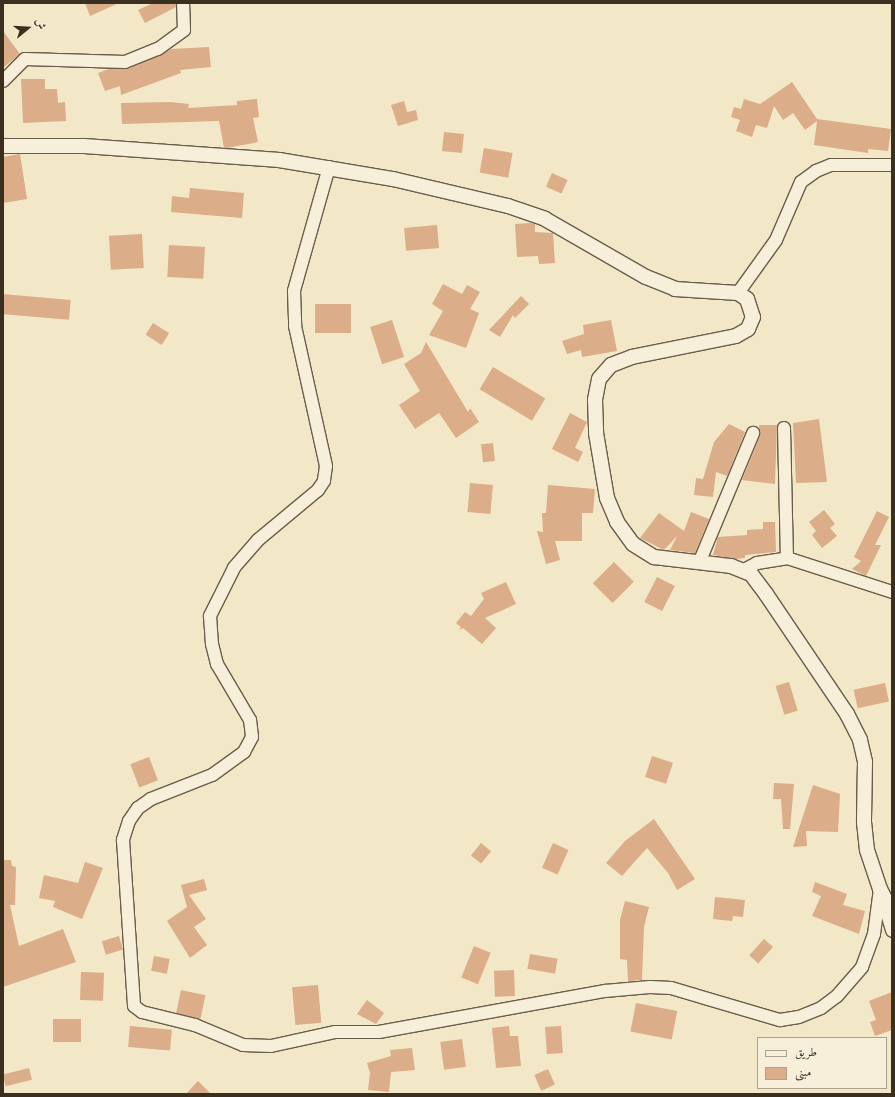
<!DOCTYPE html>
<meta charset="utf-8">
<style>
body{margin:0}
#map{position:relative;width:895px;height:1097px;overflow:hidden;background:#f2e7c6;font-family:Vollkorn,Amiri,serif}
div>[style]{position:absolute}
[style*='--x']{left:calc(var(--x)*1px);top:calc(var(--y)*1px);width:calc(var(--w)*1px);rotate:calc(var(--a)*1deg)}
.building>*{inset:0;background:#dbad89;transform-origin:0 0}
.roads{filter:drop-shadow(1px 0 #695d4a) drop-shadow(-1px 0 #695d4a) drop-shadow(0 1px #695d4a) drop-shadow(0 -1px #695d4a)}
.minor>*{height:12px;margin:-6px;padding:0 6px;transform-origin:6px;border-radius:6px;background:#f7efda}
.tertiary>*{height:14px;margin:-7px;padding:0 7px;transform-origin:7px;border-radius:7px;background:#f7efda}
span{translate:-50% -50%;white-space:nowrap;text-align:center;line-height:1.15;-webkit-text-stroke:4px #f7efda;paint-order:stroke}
.frame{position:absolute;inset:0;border:4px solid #3b2f20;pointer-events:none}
.legend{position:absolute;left:757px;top:1037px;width:130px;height:52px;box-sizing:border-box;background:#f7efda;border:1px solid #aca290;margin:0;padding:5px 7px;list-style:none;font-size:12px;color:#3b2f20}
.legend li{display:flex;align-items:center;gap:8px;height:20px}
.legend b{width:20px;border:1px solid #aca290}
.north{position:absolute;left:8px;top:8px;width:40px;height:40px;-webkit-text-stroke:3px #f7efda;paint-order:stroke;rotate:72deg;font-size:11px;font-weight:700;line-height:16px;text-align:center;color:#3b2f20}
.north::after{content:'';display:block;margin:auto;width:14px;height:18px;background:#3b2f20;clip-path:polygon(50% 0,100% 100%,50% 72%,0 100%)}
</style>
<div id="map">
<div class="building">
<div style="clip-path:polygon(85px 3px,119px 3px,90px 16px)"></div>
<div style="clip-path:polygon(153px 3px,176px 3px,176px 7px,145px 23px,138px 10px)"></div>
<div style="clip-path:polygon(3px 31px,20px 54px,3px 68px)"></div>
<div style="clip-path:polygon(209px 47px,211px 67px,180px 70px,181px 73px,121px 95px,120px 86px,105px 91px,98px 73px,109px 69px,128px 69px,172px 49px)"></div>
<div style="clip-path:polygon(21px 79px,45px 79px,45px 89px,57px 89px,58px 103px,65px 102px,66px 121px,23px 123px)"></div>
<div style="clip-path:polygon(792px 82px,817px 119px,891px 129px,888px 151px,868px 149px,868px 153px,814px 145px,817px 121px,805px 130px,793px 113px,783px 120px,774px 106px,767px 128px,756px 125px,752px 137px,736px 131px,740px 120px,731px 117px,734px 107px,741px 109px,744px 99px,760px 104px)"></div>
<div style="clip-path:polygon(257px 99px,259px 117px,253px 118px,258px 142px,227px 148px,224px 148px,219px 121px,122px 124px,121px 103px,171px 102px,189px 104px,188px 108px,237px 105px,237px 101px)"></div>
<div style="clip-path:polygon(404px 101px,407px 112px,416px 110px,418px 120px,398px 126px,391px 105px)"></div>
<div style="left:444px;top:132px;width:20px;height:19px;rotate:6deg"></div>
<div style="left:484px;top:148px;width:29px;height:25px;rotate:10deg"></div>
<div style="clip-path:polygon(20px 154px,27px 199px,3px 203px,3px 157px)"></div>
<div style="left:552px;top:173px;width:17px;height:15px;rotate:24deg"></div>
<div style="clip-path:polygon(190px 188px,244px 193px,242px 218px,171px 212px,172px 196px,189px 198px)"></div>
<div style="clip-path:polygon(530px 223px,535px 224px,535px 232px,553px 233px,555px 263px,539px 264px,538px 256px,517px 257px,515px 224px)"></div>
<div style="left:437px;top:225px;width:23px;height:33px;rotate:85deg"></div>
<div style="left:142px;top:234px;width:34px;height:33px;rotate:87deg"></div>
<div style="left:169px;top:245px;width:36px;height:32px;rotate:3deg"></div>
<div style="clip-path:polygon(443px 284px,462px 294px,467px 285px,480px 292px,470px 309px,479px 313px,466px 348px,429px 335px,443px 311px,432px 304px)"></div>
<div style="left:3px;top:294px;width:68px;height:20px;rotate:5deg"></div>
<div style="clip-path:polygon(521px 296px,529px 304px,515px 318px,513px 315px,500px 337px,489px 330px)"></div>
<div style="left:315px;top:304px;width:36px;height:29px"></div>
<div style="left:392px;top:320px;width:39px;height:23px;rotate:72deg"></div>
<div style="clip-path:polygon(611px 320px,617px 351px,582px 357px,581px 350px,567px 354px,562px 341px,584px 334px,583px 325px)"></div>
<div style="left:153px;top:323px;width:19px;height:14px;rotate:32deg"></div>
<div style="clip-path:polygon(426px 342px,468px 412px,470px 408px,479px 422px,456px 438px,439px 413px,415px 429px,399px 405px,420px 391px,404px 364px,421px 353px)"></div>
<div style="left:493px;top:367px;width:61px;height:26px;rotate:31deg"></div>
<div style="clip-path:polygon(570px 413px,587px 422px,575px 448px,583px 452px,578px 462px,552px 449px)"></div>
<div style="clip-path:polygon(819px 419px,827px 482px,796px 483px,793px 423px)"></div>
<div style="clip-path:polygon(729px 424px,745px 432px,727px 476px,716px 472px,713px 497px,694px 495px,696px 478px,703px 479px,714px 442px)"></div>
<div style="clip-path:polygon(759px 425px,777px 425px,775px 484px,742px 480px,760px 436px)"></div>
<div style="left:493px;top:443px;width:18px;height:12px;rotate:84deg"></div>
<div style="left:470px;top:483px;width:23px;height:29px;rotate:5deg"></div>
<div style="clip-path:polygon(548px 485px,595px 489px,593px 513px,582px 513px,582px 541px,555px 541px,560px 560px,546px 564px,537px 531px,543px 532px,542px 513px,546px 513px)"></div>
<div style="clip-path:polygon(824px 510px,835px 524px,830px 528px,837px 536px,822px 548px,812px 535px,816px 531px,809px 522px)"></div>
<div style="clip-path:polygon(877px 511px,889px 517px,875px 545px,881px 545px,866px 576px,852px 569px,861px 561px,854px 557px)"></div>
<div style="clip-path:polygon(691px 512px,709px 519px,695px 553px,670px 550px,677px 536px,664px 550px,640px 538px,659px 513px,684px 531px)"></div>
<div style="clip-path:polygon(763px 522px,775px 522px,776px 552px,745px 555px,745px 558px,736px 559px,713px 555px,718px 537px,747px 535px,747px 530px,763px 529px)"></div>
<div style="left:614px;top:562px;width:28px;height:30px;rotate:45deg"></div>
<div style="left:657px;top:577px;width:20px;height:28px;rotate:27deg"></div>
<div style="clip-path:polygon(506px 582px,516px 604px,485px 618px,496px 628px,482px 644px,463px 628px,459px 630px,461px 627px,456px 623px,465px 612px,471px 616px,484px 599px,481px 593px)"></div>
<div style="left:789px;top:682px;width:30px;height:14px;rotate:73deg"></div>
<div style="left:885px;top:683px;width:19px;height:32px;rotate:78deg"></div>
<div style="left:652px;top:756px;width:22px;height:22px;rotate:18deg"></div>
<div style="left:149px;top:757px;width:25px;height:20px;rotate:69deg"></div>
<div style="clip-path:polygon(774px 783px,794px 784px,790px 829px,783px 829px,781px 799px,773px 799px)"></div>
<div style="clip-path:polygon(813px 785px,840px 794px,838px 832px,806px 831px,807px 846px,793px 847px)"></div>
<div style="clip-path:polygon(654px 819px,695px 879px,677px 890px,668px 873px,647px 848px,622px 876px,606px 863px,625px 841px)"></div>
<div style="left:481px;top:843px;width:13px;height:16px;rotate:39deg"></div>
<div style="left:553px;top:843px;width:17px;height:27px;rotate:24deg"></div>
<div style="clip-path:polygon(3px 860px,11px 860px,12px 866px,16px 867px,15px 905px,10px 905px,19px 946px,63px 929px,76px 962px,3px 987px)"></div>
<div style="clip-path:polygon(85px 862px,103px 868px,82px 919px,53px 907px,55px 901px,39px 898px,44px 875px,78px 883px)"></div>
<div style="clip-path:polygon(204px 879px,207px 890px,189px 895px,206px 919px,194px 927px,207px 945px,190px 958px,167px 921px,187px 907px,181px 885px)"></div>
<div style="clip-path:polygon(815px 882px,847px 894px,843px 905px,865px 911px,859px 934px,812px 916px,821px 896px,812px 892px)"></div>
<div style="clip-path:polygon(715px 897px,745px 900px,743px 917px,733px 916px,732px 921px,713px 919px)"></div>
<div style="clip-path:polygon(625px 901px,649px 907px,644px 927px,642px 980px,628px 981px,627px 960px,620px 959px,620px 920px)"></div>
<div style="left:119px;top:936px;width:14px;height:18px;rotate:73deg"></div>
<div style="left:764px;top:939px;width:12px;height:22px;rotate:42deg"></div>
<div style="left:474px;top:946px;width:18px;height:34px;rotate:22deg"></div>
<div style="left:530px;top:954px;width:28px;height:15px;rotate:10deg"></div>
<div style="left:154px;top:956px;width:16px;height:15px;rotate:11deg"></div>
<div style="left:514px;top:970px;width:26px;height:20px;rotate:88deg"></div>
<div style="left:81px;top:972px;width:23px;height:28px;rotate:2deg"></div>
<div style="left:318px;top:985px;width:38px;height:26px;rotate:85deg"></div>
<div style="left:181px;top:990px;width:25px;height:24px;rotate:12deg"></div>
<div style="clip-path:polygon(892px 992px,892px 1030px,875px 1036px,870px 1022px,876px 1020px,869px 1001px)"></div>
<div style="clip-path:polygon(367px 1000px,384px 1013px,376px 1024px,357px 1014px)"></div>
<div style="left:636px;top:1003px;width:42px;height:29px;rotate:11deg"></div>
<div style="left:53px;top:1019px;width:28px;height:23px"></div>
<div style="left:130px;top:1026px;width:42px;height:21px;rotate:5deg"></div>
<div style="clip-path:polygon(509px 1026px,510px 1036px,518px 1036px,521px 1066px,496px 1068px,492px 1028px)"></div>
<div style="left:561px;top:1026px;width:27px;height:16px;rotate:86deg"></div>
<div style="left:462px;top:1039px;width:28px;height:22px;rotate:82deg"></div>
<div style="clip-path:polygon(412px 1048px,415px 1070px,391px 1072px,389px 1092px,368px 1090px,370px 1073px,367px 1063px,391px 1056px,390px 1050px)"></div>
<div style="left:29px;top:1068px;width:12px;height:27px;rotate:76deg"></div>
<div style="left:548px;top:1069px;width:17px;height:15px;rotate:66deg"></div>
<div style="clip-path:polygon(198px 1081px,211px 1094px,186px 1094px)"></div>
</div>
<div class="roads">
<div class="minor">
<div style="--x:3;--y:81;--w:31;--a:-45"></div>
<div style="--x:25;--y:59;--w:100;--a:1.7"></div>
<div style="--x:125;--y:62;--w:35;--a:-22"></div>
<div style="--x:158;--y:49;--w:32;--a:-36"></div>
<div style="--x:184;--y:30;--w:27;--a:-92"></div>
<div style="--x:329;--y:167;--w:129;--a:105.8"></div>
<div style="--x:294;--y:291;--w:35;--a:88"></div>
<div style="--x:295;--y:326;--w:143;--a:77.5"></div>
<div style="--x:326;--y:466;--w:15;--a:98"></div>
<div style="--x:324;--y:481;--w:11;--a:124"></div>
<div style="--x:318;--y:490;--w:78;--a:140.2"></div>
<div style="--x:258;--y:540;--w:37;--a:131"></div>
<div style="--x:234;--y:568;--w:54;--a:116.6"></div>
<div style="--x:210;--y:616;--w:28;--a:86"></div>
<div style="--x:212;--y:644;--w:21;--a:76"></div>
<div style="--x:217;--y:664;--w:65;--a:59.5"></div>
<div style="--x:250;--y:720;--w:17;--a:83"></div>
<div style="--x:252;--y:737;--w:17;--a:118"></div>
<div style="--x:244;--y:752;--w:39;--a:144"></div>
<div style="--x:212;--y:775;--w:66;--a:158.5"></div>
<div style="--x:151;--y:799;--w:16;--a:145"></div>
<div style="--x:138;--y:808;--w:16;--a:125"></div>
<div style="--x:129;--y:821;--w:20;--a:108"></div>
<div style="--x:123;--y:840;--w:166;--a:86.2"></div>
<div style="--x:134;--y:1006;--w:10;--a:37"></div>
<div style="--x:142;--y:1012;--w:55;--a:13.8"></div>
<div style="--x:195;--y:1025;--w:52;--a:22.6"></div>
<div style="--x:243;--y:1045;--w:28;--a:2"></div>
<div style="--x:271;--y:1046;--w:66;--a:-12.3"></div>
<div style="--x:335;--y:1032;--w:44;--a:0"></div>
<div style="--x:379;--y:1032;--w:230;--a:-10.3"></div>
<div style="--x:605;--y:991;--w:45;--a:-5.1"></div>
<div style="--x:650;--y:987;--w:21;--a:3"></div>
<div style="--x:671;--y:988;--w:114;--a:16.4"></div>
<div style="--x:780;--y:1020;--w:19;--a:-9"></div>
<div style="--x:799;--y:1017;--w:24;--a:-22"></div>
<div style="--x:821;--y:1008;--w:20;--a:-37"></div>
<div style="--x:837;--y:996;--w:38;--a:-49"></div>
<div style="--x:862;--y:967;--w:35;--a:-70"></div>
<div style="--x:874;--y:934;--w:45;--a:-82.4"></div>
<div style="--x:738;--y:293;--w:65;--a:-54.4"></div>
<div style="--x:776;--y:240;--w:63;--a:-66.7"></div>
<div style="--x:801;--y:182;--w:19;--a:-36"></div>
<div style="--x:816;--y:171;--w:16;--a:-22"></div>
<div style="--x:831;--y:165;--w:61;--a:0"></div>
<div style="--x:784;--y:428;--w:130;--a:88.7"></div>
<div style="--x:699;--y:563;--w:141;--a:-67.4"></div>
<div style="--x:742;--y:571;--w:17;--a:-28"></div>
<div style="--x:757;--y:563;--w:30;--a:-9"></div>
<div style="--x:787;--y:558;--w:110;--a:17.9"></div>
<div style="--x:884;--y:904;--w:28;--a:73"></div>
</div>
<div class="tertiary">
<div style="--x:3;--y:146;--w:81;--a:0"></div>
<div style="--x:84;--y:146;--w:196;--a:4.1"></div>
<div style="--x:279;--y:160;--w:116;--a:9.5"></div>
<div style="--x:393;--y:179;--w:118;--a:13.2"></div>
<div style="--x:508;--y:206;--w:39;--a:19"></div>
<div style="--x:545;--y:219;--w:116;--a:29.9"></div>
<div style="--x:646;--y:277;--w:31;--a:22"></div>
<div style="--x:675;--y:289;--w:63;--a:3.6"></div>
<div style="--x:738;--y:293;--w:11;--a:34"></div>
<div style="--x:747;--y:299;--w:19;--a:72"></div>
<div style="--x:753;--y:317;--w:13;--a:113"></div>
<div style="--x:748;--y:329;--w:14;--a:150"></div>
<div style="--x:736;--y:336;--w:106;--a:168.6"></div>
<div style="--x:632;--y:357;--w:22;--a:159"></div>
<div style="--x:611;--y:365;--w:18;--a:131"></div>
<div style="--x:599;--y:379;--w:21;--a:101"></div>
<div style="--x:595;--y:400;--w:33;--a:88"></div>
<div style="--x:596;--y:433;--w:66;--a:80.4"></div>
<div style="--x:607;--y:498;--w:26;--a:67"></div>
<div style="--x:617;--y:522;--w:27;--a:54"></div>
<div style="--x:633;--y:544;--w:25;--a:32"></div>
<div style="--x:654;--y:557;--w:78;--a:6.7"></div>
<div style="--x:731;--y:566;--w:22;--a:22"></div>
<div style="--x:751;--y:574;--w:25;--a:53"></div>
<div style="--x:766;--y:594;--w:145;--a:56"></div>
<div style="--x:847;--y:714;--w:29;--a:63"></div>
<div style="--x:860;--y:740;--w:23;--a:77"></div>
<div style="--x:865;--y:762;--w:60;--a:91"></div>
<div style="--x:864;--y:822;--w:28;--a:84"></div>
<div style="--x:867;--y:850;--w:41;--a:71.6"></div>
<div style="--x:880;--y:889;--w:27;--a:63"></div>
</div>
</div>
<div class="frame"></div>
<ul class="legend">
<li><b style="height:5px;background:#f7efda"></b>طريق</li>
<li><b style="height:11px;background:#dbad89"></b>مبنى</li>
</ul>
<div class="north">ش</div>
</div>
